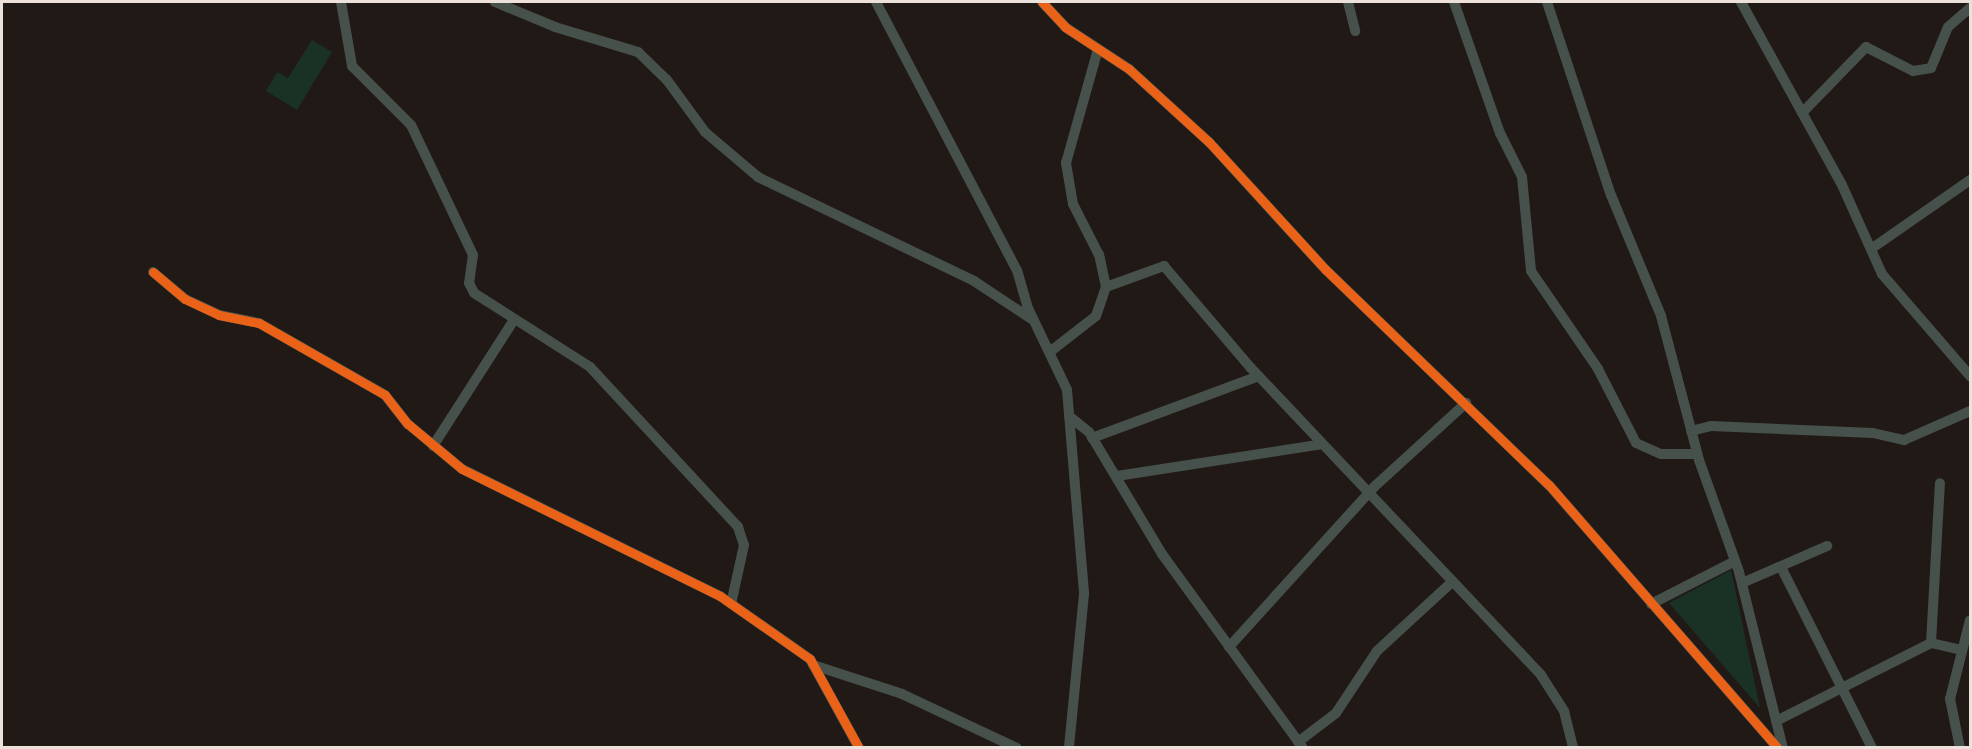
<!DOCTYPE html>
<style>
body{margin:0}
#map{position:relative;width:1972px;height:749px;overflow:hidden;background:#211915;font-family:"Crimson Pro",serif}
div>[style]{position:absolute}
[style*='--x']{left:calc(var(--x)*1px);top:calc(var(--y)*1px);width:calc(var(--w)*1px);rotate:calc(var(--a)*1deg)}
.green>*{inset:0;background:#1a3225}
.minor>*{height:10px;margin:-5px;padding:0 5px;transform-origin:5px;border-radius:5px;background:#46514b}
.cycleway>*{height:9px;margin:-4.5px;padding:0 4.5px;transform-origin:4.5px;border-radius:4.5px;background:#ea6118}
span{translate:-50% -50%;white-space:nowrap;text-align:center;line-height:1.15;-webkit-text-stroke:5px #1d0e08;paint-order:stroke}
.frame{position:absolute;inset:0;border:3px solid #ede1dc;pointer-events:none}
</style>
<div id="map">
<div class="green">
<div style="clip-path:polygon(312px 40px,332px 52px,297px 110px,266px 91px,277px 72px,288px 78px)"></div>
<div style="clip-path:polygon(1731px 570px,1760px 708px,1669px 603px)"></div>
</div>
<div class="minor">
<div style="--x:341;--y:2;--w:65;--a:80.2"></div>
<div style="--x:352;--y:66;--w:83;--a:45"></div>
<div style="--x:411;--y:125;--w:144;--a:64.5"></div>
<div style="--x:473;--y:255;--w:28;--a:98"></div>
<div style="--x:469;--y:283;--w:11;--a:63"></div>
<div style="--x:474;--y:293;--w:138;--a:32.5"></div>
<div style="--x:590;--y:367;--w:218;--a:47.2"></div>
<div style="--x:738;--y:527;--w:19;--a:72"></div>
<div style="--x:744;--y:545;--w:60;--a:102.4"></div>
<div style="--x:495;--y:2;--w:65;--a:22.6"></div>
<div style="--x:555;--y:27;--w:87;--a:16.8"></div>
<div style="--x:638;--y:52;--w:40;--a:44"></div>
<div style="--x:667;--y:80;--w:64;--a:53.8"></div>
<div style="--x:705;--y:132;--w:70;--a:40.3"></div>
<div style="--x:758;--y:177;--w:240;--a:25.7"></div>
<div style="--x:974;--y:281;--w:71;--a:33.5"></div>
<div style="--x:876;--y:2;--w:303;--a:62.3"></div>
<div style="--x:1017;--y:270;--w:37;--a:74"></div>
<div style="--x:1027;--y:306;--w:93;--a:64.5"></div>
<div style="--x:1067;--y:390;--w:205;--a:85.2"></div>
<div style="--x:1084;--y:594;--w:155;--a:95.6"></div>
<div style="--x:1042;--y:2;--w:34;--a:47"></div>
<div style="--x:1065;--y:27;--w:77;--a:33.3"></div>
<div style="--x:1129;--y:69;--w:108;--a:42.4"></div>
<div style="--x:1209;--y:142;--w:173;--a:47.6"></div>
<div style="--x:1326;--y:270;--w:310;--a:44"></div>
<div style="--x:1549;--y:485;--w:349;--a:49"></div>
<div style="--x:1348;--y:2;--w:30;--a:76"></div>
<div style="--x:1454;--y:2;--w:139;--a:70.7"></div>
<div style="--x:1500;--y:133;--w:49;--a:63.4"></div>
<div style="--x:1522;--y:177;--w:94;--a:84.5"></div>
<div style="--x:1531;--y:271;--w:119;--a:55.6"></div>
<div style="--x:1598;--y:369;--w:83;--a:62.8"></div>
<div style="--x:1636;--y:443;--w:27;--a:24"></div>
<div style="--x:1661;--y:454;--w:36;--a:0"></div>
<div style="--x:1547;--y:2;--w:203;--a:71.7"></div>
<div style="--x:1611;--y:195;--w:131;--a:67.5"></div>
<div style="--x:1661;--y:316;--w:149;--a:75.2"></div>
<div style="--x:1699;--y:460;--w:119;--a:70.3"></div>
<div style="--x:1739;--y:572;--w:181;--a:76"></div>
<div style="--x:1741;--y:2;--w:209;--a:61.1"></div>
<div style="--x:1842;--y:185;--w:98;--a:65.8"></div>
<div style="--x:1882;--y:274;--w:135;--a:49.2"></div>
<div style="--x:1802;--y:113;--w:92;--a:-45.9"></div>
<div style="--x:1866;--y:47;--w:53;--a:27.1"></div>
<div style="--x:1913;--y:71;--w:18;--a:-9"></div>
<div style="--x:1931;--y:68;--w:44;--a:-67.5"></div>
<div style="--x:1948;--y:27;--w:29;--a:-41"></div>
<div style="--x:1871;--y:249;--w:121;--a:-34.9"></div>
<div style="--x:153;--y:272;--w:42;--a:40.2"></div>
<div style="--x:185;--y:299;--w:38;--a:25"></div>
<div style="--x:219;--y:315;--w:41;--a:11.3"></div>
<div style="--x:259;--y:323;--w:145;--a:29.7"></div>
<div style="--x:385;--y:395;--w:37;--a:52"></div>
<div style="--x:408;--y:424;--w:70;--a:39.8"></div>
<div style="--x:462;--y:469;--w:288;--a:26.2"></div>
<div style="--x:720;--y:596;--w:110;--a:35"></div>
<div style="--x:810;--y:659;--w:102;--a:61.2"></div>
<div style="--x:1106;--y:287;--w:62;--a:-19.9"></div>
<div style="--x:1164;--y:266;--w:133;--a:49.6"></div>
<div style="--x:1250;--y:367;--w:424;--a:46.6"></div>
<div style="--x:1541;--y:675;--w:43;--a:57.4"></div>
<div style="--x:1564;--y:711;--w:38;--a:76"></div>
<div style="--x:1051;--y:351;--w:57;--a:-37.9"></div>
<div style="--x:1096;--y:316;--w:31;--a:-71"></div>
<div style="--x:1106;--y:287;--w:33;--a:-102"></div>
<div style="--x:1099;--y:255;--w:57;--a:-117"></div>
<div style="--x:1073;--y:204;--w:42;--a:-99.7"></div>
<div style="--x:1066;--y:163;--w:118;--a:-74.3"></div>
<div style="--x:1069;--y:416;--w:26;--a:39"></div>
<div style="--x:1089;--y:432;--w:142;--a:59.1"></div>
<div style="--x:1162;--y:554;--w:240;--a:54"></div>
<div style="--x:1691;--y:431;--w:21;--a:-14"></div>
<div style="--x:1711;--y:426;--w:162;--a:2.5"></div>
<div style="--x:1873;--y:433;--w:32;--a:13"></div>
<div style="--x:1904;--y:440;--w:72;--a:-23.7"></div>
<div style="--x:1092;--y:438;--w:178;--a:-20.4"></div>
<div style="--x:433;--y:446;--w:150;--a:-57.3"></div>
<div style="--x:1117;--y:476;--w:208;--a:-8.8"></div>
<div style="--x:1781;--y:567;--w:203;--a:63.3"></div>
<div style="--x:1742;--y:583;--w:93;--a:-23.5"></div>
<div style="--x:1651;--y:604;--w:94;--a:-27.1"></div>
<div style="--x:1931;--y:643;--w:160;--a:-86.8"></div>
<div style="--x:1229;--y:647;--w:216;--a:-47.8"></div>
<div style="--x:1374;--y:487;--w:125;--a:-42.4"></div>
<div style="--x:813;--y:665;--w:94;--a:18"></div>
<div style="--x:902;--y:694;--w:127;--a:25.2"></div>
<div style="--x:1776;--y:721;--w:174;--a:-26.7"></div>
<div style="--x:1931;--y:643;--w:31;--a:13"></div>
<div style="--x:1298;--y:742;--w:48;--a:-37.3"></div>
<div style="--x:1336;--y:713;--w:74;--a:-56.5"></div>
<div style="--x:1377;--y:651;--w:103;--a:-42.6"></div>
<div style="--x:1960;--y:748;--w:50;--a:-101.5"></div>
<div style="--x:1950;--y:699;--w:81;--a:-75.8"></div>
</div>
<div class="cycleway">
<div style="--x:1042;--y:2;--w:34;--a:47"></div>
<div style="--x:1065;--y:27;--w:77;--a:33.3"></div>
<div style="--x:1129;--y:69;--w:108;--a:42.4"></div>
<div style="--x:1209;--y:142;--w:173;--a:47.6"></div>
<div style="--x:1326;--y:270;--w:310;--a:44"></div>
<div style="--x:1549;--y:485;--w:349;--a:49"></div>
<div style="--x:153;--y:272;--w:42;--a:40.2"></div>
<div style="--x:185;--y:299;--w:38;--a:25"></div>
<div style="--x:219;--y:315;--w:41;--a:11.3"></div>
<div style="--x:259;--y:323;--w:145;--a:29.7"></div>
<div style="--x:385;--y:395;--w:37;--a:52"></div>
<div style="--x:408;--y:424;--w:70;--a:39.8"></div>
<div style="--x:462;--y:469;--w:288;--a:26.2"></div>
<div style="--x:720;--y:596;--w:110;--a:35"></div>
<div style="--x:810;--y:659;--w:102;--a:61.2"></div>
</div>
<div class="frame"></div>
</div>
